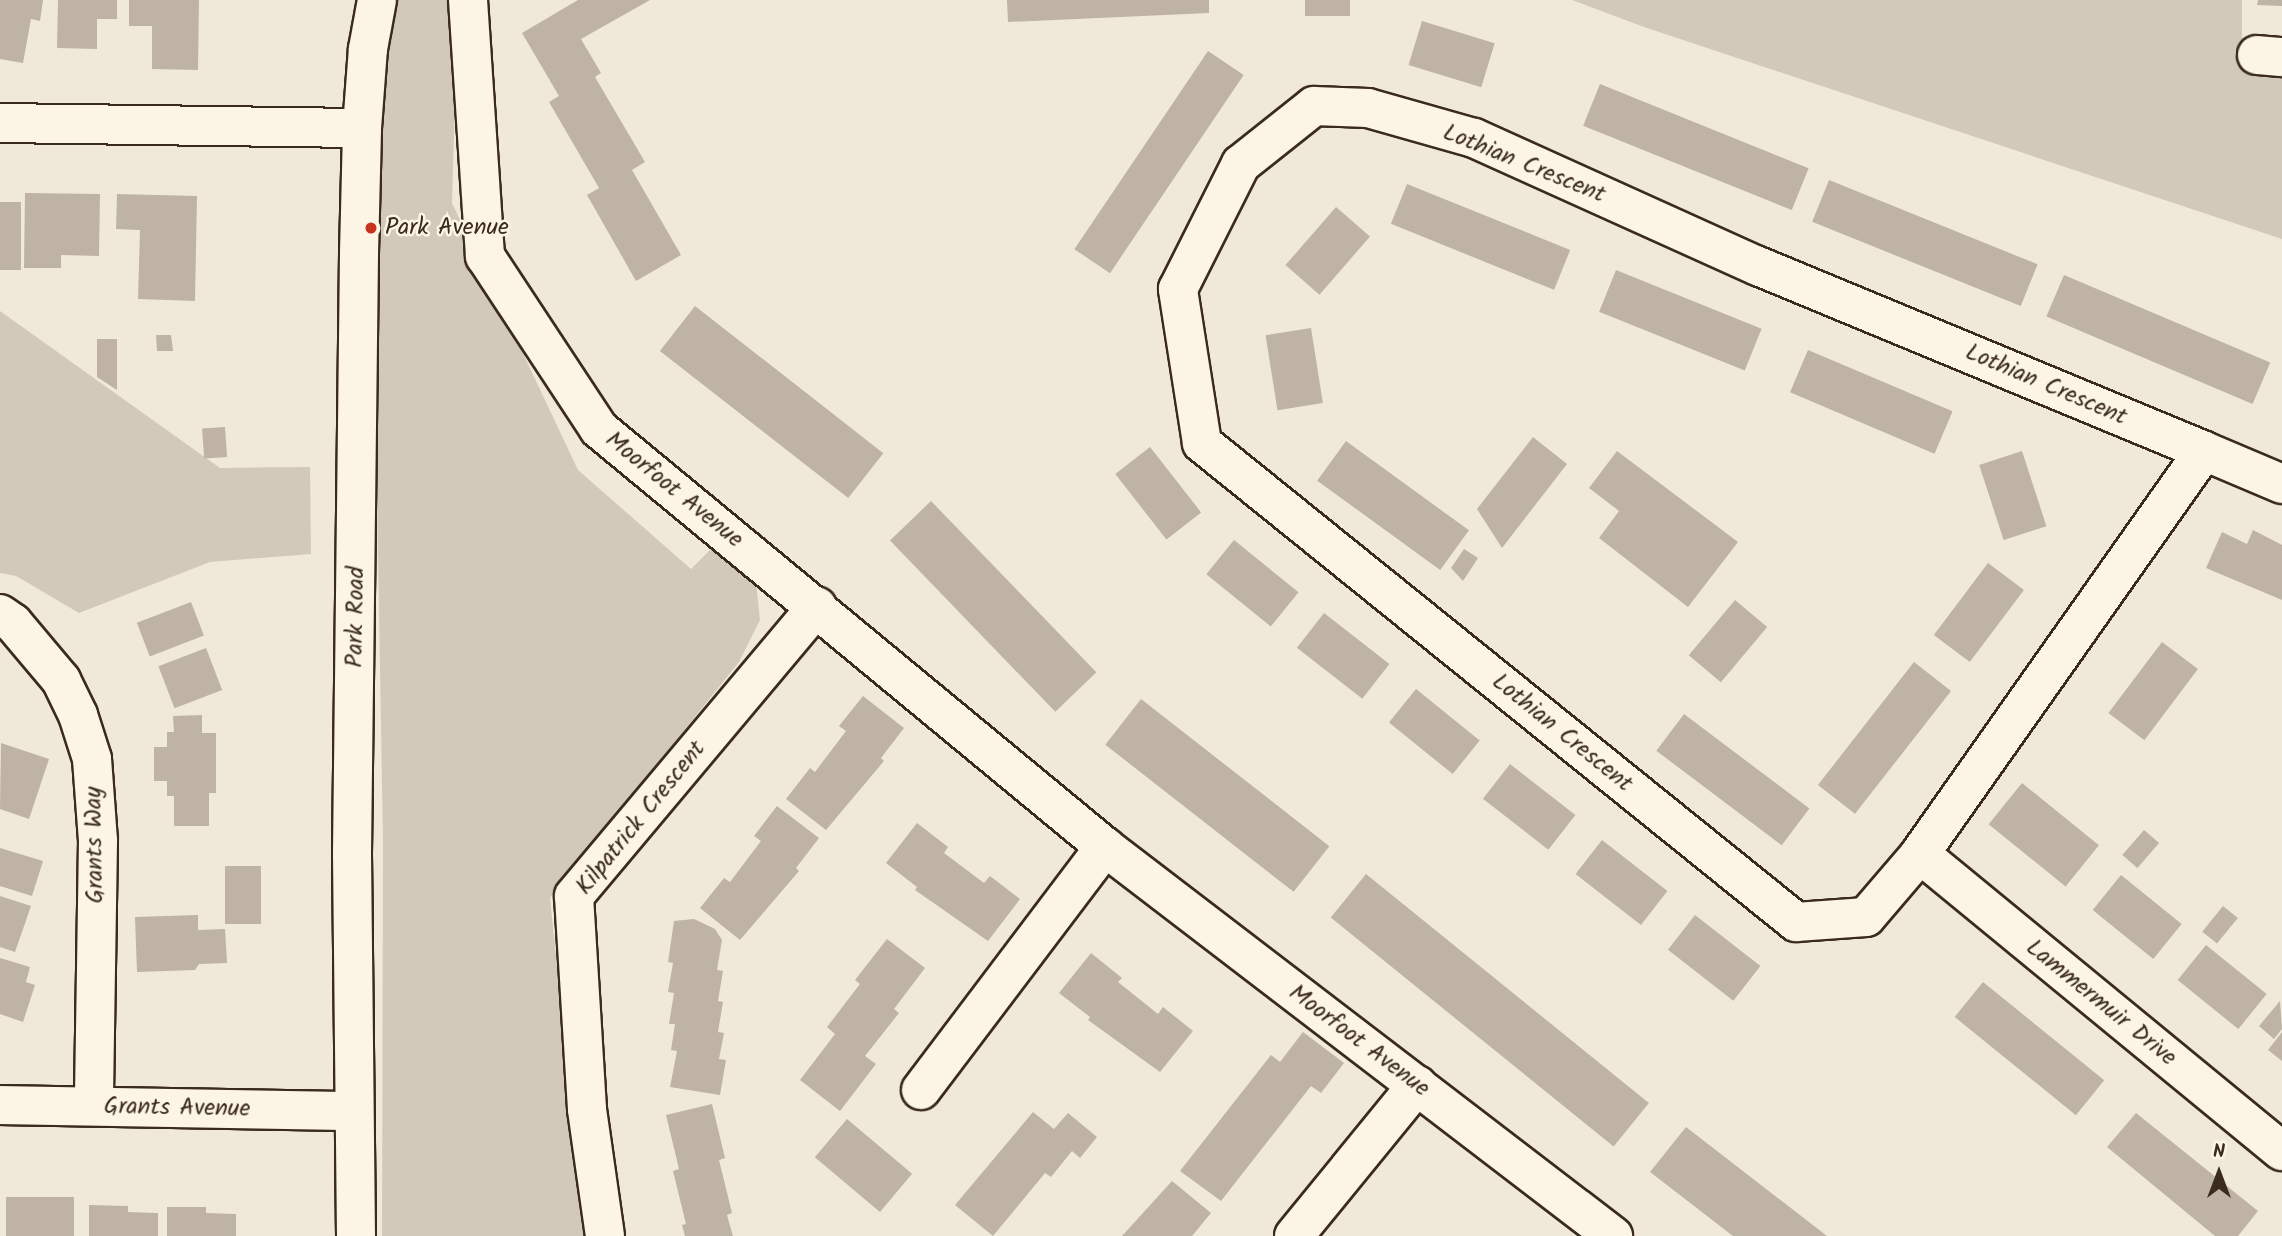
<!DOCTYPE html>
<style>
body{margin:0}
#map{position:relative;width:2282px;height:1236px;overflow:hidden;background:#f0e9d9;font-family:Kalam,sans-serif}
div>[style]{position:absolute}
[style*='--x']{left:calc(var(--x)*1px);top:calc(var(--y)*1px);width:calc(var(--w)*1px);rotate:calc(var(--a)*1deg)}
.green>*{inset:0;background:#d2c9ba}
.building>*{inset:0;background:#beb3a4;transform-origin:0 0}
.roads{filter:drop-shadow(2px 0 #3b2a1e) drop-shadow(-2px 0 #3b2a1e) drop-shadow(0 2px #3b2a1e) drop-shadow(0 -2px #3b2a1e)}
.street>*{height:38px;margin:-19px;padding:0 19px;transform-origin:19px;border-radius:19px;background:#fcf5e5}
.secondary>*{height:38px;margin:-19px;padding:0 19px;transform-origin:19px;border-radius:19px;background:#fcf5e5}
.dots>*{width:19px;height:19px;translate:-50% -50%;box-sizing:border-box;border:4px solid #fcf5e5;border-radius:50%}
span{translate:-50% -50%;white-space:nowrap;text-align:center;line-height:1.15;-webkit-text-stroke:5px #fcf5e5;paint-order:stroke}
.street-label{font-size:24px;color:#3b2a1e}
.poi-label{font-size:24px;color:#3b2a1e}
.left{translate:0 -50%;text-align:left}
.north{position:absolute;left:2184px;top:1138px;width:70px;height:70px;-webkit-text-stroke:5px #fcf5e5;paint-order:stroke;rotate:0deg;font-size:19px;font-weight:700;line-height:28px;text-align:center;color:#3b2a1e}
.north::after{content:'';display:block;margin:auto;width:24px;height:32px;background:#3b2a1e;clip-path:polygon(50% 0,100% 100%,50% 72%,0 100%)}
</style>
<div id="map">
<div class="green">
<div style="clip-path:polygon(394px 0,458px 0,452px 203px,578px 470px,691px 569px,711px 549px,756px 582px,760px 620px,739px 662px,550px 898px,585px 1236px,382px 1236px,383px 843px,374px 316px,389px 15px)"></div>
<div style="clip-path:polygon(1572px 0,2242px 0,2242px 66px,2282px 70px,2282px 239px,1644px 27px)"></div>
<div style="clip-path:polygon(0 311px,220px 468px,310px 467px,311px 554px,210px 562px,79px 613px,16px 576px,0 573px)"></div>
</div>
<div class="building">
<div style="clip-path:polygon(0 0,43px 0,40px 21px,31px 19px,23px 63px,0 59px)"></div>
<div style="clip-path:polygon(58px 0,117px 0,117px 19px,97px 19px,97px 49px,57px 48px)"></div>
<div style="clip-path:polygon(129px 0,199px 0,198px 70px,152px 69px,152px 26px,129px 26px)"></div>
<div style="clip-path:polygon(578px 0,650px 0,581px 39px,601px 73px,595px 77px,645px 162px,632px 170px,681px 255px,636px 281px,587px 195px,599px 188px,549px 102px,559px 96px,522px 33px)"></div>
<div style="clip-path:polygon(1007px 0,1209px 0,1209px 13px,1008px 22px)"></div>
<div style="left:1305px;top:0;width:45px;height:16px"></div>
<div style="clip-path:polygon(2258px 0,2282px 0,2282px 6px,2257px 5px)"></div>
<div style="left:1422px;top:21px;width:76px;height:46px;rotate:17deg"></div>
<div style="left:1208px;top:51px;width:43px;height:239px;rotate:34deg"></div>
<div style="left:1600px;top:84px;width:225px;height:45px;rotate:22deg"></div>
<div style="left:1829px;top:180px;width:225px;height:45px;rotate:22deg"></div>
<div style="left:1407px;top:184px;width:176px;height:43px;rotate:22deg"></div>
<div style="clip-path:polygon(25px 193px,100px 194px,99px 256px,61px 255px,61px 268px,24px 268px)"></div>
<div style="clip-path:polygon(117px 194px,197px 196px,195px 301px,138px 299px,140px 230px,116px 229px)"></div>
<div style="left:0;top:202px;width:21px;height:68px"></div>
<div style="left:1336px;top:207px;width:45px;height:77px;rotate:41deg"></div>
<div style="left:1616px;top:270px;width:157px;height:45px;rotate:22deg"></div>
<div style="left:2064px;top:275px;width:224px;height:45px;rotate:23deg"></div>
<div style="left:695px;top:306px;width:239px;height:57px;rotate:38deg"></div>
<div style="left:1311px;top:328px;width:76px;height:46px;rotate:81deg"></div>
<div style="clip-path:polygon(156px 335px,171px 335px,173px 351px,157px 351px)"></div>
<div style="clip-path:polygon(97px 339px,117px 339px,117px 390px,97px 377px)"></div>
<div style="left:1808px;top:350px;width:157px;height:46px;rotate:23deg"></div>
<div style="left:225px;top:427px;width:30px;height:23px;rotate:86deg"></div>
<div style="clip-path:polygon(1533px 437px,1567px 464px,1502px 548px,1477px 509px)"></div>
<div style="left:1346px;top:441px;width:152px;height:49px;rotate:36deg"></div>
<div style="left:1150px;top:447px;width:83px;height:44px;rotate:52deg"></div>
<div style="clip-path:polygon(1617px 451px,1738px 542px,1688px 607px,1599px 538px,1619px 511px,1589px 488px)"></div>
<div style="left:2022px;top:451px;width:79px;height:45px;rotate:72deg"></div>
<div style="left:931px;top:501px;width:238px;height:57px;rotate:46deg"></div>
<div style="clip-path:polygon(2253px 530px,2282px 545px,2282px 600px,2206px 568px,2222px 532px,2247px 544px)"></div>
<div style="left:1234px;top:540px;width:83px;height:44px;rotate:39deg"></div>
<div style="clip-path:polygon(1464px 549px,1478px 558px,1463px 581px,1451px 568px)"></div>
<div style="left:1988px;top:563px;width:45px;height:90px;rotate:37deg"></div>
<div style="left:1735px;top:600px;width:42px;height:72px;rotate:40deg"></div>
<div style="left:191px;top:602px;width:36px;height:58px;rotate:69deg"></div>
<div style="left:1324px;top:613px;width:83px;height:44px;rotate:38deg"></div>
<div style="left:2162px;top:642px;width:45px;height:89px;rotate:37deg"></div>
<div style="left:206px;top:648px;width:45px;height:51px;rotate:69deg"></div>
<div style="left:1914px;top:662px;width:47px;height:156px;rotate:38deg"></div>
<div style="left:1416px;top:689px;width:82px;height:43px;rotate:39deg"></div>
<div style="clip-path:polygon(863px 696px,904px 728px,881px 758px,884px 761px,826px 830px,786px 799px,810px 768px,815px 772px,846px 731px,839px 726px)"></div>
<div style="left:1141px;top:699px;width:239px;height:58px;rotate:38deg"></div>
<div style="left:1684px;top:714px;width:157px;height:46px;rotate:37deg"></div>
<div style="clip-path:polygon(202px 715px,202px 733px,216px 733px,216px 793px,209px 793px,209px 826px,174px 826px,174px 796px,167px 796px,167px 781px,154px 781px,154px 747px,167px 747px,167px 732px,174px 732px,173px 716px)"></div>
<div style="clip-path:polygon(1px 743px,49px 759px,29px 819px,0 809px)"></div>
<div style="left:1510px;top:764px;width:83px;height:44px;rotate:38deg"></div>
<div style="left:2022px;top:783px;width:99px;height:53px;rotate:39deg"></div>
<div style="clip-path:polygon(777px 806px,819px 838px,796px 868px,799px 871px,740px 940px,700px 908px,724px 878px,730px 882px,761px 841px,754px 836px)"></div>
<div style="clip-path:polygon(917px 823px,948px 847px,944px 853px,984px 883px,990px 876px,1020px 899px,988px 941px,915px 890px,917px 887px,886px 863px)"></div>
<div style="left:2144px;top:830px;width:20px;height:33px;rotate:41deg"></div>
<div style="left:1602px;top:840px;width:83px;height:43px;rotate:38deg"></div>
<div style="clip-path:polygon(0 848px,43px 861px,32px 896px,0 886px)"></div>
<div style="left:225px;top:866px;width:36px;height:58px"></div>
<div style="left:1366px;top:874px;width:364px;height:56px;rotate:39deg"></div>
<div style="left:2121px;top:875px;width:78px;height:45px;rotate:39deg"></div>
<div style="clip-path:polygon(0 896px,31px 906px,15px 952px,0 947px)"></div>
<div style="left:2223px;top:906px;width:19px;height:33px;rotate:39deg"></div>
<div style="clip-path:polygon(198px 915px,198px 930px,225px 929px,227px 963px,199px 964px,195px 970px,137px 972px,135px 917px)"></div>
<div style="left:1695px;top:915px;width:83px;height:44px;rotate:38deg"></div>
<div style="clip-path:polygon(694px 919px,715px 929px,722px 940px,717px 970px,723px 971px,718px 1001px,723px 1002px,718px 1032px,724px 1033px,719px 1059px,726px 1060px,720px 1095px,670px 1087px,677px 1051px,671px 1050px,675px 1024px,669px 1024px,674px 993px,668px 992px,673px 963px,668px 962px,674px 921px)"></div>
<div style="clip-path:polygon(887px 939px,925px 968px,894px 1009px,899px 1013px,865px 1056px,876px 1064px,840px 1111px,800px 1080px,835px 1034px,827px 1027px,860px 984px,855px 980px)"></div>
<div style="left:2206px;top:945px;width:78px;height:45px;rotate:39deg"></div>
<div style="clip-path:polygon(1091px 953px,1122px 978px,1118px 982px,1158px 1014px,1163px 1007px,1193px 1031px,1160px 1072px,1088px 1020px,1090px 1017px,1059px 993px)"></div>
<div style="clip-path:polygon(0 958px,30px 967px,26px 982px,35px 985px,23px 1022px,0 1014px)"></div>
<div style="left:1983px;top:982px;width:156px;height:45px;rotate:39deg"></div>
<div style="clip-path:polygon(2280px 1001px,2282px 1029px,2274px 1039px,2259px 1026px)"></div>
<div style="clip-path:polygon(1303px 1032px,1344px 1063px,1321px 1093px,1311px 1086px,1221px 1201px,1180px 1171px,1271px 1055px,1280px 1062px)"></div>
<div style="clip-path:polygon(2282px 1032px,2282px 1061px,2268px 1050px)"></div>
<div style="clip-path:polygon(712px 1104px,725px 1158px,719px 1160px,732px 1213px,727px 1215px,733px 1236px,685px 1236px,682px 1225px,686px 1224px,673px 1171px,679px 1169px,666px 1115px)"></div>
<div style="clip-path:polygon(1033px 1112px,1054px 1129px,1068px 1113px,1097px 1137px,1080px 1158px,1072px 1151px,1051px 1177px,1045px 1173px,993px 1236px,955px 1205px)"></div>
<div style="clip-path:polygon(2136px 1113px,2258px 1211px,2238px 1236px,2215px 1236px,2107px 1147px)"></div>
<div style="left:847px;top:1119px;width:85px;height:50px;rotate:40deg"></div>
<div style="clip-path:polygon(1686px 1127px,1827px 1236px,1733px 1236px,1650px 1172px)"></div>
<div style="clip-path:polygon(1172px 1181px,1211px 1213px,1192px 1236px,1122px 1236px)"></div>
<div style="left:6px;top:1197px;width:68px;height:39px"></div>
<div style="clip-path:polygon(89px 1205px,128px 1206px,128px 1212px,158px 1213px,158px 1236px,89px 1236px)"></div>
<div style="clip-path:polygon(167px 1207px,206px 1207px,206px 1213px,236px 1214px,236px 1236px,167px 1236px)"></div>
</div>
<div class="roads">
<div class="street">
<div style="--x:468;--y:0;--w:257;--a:86.2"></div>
<div style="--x:485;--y:256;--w:207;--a:56.6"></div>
<div style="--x:599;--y:429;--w:656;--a:39.56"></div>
<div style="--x:1105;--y:847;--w:640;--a:37.44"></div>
<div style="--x:2257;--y:55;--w:25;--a:5"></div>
<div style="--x:1314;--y:106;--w:54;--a:2.1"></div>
<div style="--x:1368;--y:108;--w:110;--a:15.8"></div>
<div style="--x:1474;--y:138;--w:312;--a:24.3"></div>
<div style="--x:1758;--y:266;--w:483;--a:22.5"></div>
<div style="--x:2204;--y:451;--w:493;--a:125.2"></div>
<div style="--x:1920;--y:854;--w:83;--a:130.6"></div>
<div style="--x:1866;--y:917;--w:70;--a:175.9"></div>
<div style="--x:1796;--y:922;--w:763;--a:-141.12"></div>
<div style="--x:1202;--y:443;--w:156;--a:-98.9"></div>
<div style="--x:1178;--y:289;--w:140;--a:-63.3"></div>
<div style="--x:1241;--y:164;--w:93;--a:-38.5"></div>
<div style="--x:0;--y:123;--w:362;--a:0.8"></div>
<div style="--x:2204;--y:451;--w:85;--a:22.9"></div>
<div style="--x:0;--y:614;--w:16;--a:35"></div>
<div style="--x:13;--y:623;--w:75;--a:49.9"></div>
<div style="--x:61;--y:680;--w:39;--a:64"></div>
<div style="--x:78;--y:715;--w:46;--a:72.3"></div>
<div style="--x:92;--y:759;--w:82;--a:85.8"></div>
<div style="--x:98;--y:841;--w:265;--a:90.9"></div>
<div style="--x:1920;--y:854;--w:468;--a:39.4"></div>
<div style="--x:921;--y:1090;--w:305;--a:-52.9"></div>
<div style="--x:0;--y:1105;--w:354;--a:1"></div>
<div style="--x:605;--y:1236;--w:128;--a:-98.1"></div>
<div style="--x:587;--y:1109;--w:213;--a:-93.5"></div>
<div style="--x:574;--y:896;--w:378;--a:-50"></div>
<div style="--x:1294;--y:1236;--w:195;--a:-50.8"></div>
</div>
<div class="secondary">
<div style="--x:356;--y:1236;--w:383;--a:-90.6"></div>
<div style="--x:352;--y:853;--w:600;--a:-89.33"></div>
<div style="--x:359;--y:253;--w:125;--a:-88.6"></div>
<div style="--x:362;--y:128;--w:79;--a:-85.7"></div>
<div style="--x:368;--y:49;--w:50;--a:-79.6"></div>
</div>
</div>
<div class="dots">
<div style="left:371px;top:228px;background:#c8321e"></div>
</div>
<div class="street-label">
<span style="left:1524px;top:164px;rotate:22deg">Lothian Crescent</span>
<span style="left:2046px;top:385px;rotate:23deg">Lothian Crescent</span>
<span style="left:674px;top:490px;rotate:39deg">Moorfoot Avenue</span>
<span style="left:356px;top:617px;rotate:-89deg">Park Road</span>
<span style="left:1562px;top:733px;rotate:39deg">Lothian Crescent</span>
<span style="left:641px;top:818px;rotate:-51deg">Kilpatrick Crescent</span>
<span style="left:95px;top:845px;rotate:-91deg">Grants Way</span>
<span style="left:2101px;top:1003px;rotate:39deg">Lammermuir Drive</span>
<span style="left:1359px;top:1041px;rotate:37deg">Moorfoot Avenue</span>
<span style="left:177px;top:1108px;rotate:1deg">Grants Avenue</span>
</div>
<div class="poi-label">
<span class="left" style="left:385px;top:228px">Park Avenue</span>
</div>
<div class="north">N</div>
</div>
